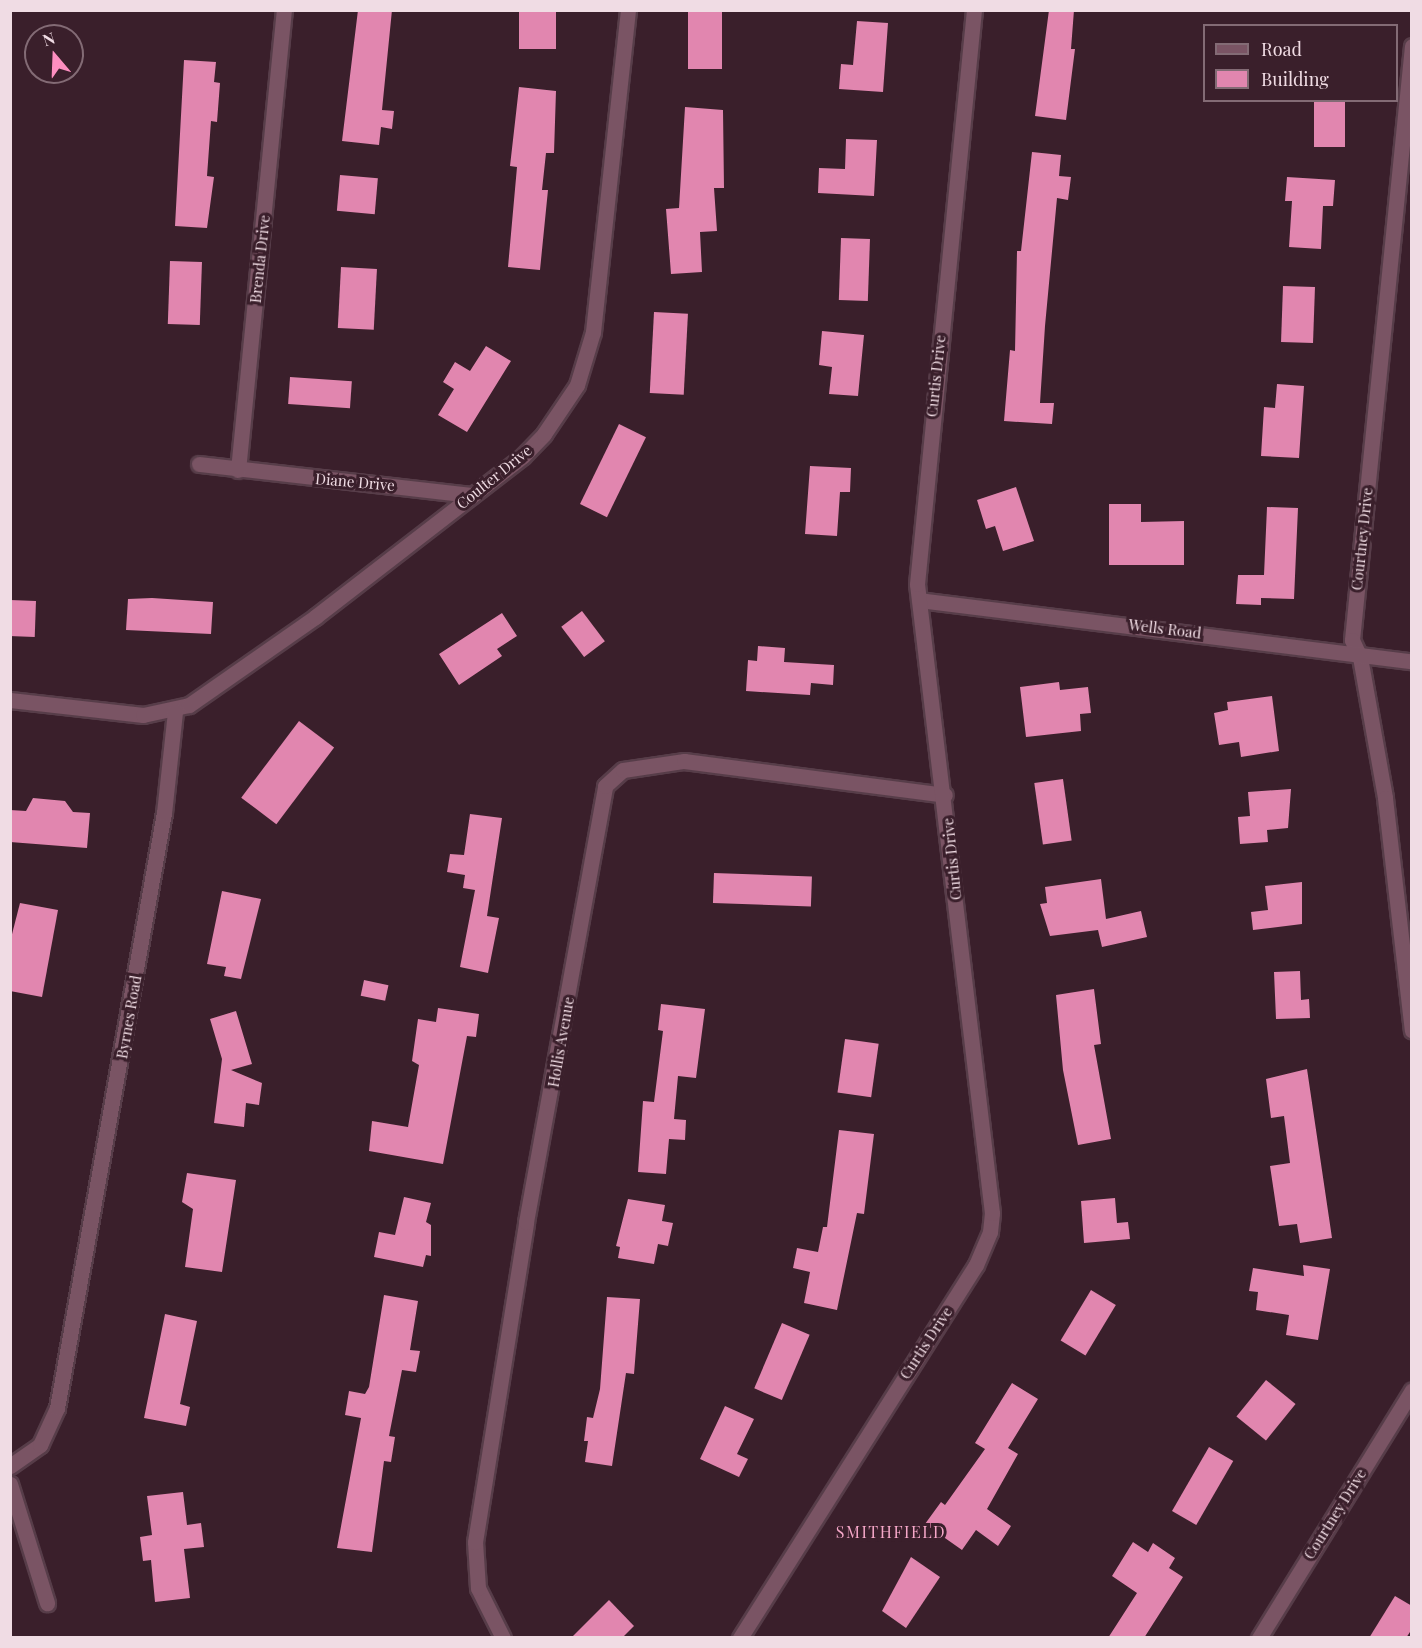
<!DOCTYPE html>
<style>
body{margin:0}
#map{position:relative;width:1422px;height:1648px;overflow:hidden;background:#3a1f2b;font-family:"Playfair Display",serif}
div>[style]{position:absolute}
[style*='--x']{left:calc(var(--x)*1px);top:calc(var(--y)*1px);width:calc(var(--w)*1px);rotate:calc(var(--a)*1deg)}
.building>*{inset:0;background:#e186af;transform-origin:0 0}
.roads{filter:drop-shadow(2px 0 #573d49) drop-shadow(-2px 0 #573d49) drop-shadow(0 2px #573d49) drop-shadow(0 -2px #573d49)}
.minor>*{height:15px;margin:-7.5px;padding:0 7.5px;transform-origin:7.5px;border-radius:7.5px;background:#7a5464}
span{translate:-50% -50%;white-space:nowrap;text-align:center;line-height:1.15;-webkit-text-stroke:6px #3a1f2b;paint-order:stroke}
.street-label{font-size:15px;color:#f0dce4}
.neighbourhood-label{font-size:16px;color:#f6a8c9;letter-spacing:1.5px}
.frame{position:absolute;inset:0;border:12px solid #f0dce4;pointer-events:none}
.legend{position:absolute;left:1203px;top:24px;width:195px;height:78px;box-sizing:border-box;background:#3a1f2b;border:2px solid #836b75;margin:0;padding:8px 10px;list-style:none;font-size:18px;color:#f0dce4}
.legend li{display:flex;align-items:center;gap:12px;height:30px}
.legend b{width:30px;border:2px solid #836b75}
.north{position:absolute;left:24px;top:24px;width:60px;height:60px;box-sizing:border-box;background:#3a1f2b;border:2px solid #836b75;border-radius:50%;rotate:341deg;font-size:16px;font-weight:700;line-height:24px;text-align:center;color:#f0dce4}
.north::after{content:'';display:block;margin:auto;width:21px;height:27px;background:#fd8ec0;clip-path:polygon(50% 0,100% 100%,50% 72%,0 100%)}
</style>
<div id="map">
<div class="building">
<div style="clip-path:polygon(358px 10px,392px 10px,382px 110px,394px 111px,392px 129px,381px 127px,379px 145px,342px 141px)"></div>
<div style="left:519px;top:10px;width:37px;height:39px"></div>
<div style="left:688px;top:10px;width:34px;height:59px"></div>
<div style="clip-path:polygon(1049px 10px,1074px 10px,1071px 49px,1075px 49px,1066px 120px,1035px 116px)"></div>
<div style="clip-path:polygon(857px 21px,888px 23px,883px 92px,839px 89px,841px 64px,853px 65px)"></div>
<div style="clip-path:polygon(184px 60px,216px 62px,214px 82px,220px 83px,217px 122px,211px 121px,207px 176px,214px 177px,207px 228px,175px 226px)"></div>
<div style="clip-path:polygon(519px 87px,556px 91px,554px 153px,546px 153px,542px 190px,548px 190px,540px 270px,508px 267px,517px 167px,510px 166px)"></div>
<div style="left:1314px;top:100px;width:31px;height:47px"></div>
<div style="clip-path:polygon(685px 107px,723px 110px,724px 188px,714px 188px,717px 231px,700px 232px,702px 272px,671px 274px,666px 209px,679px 208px)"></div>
<div style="clip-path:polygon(846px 139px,877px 140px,874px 196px,818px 193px,819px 168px,845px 169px)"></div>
<div style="clip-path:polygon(1032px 152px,1061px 155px,1059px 176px,1071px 177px,1068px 200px,1057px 198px,1045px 326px,1040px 403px,1054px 403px,1052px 424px,1004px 421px,1010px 350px,1015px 351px,1017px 251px,1021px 251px)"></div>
<div style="left:340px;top:175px;width:38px;height:36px;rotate:5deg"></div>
<div style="clip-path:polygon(1287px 177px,1335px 180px,1333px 206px,1323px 206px,1321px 249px,1289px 247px,1292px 201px,1285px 201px)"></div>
<div style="left:841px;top:238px;width:29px;height:62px;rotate:2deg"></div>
<div style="left:170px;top:261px;width:32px;height:63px;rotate:2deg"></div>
<div style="left:341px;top:267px;width:36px;height:61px;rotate:3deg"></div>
<div style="left:1283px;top:286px;width:32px;height:56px;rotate:2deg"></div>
<div style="left:654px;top:312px;width:34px;height:81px;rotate:3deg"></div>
<div style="clip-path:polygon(822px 331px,864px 335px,858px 396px,829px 394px,832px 367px,819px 365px)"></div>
<div style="clip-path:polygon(486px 346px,511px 361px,467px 432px,438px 415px,454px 389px,443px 382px,455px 362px,470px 371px)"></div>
<div style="left:290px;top:377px;width:62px;height:27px;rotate:4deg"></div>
<div style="clip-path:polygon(1277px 384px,1304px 386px,1299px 458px,1261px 456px,1264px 407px,1275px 408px)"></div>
<div style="left:619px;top:424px;width:30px;height:89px;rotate:26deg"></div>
<div style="clip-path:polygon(810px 466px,851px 468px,850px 492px,840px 492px,837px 536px,805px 534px)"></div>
<div style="clip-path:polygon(1016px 487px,1034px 541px,1003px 551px,995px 526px,986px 529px,977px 500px)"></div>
<div style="clip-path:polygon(1109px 504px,1141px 504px,1141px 522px,1184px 521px,1184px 565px,1109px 565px)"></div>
<div style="clip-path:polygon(1267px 507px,1298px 508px,1294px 599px,1261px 598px,1261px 605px,1236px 604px,1238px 575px,1264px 575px)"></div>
<div style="clip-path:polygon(152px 598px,213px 602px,211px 634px,126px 630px,128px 599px)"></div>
<div style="left:10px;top:600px;width:26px;height:36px;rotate:2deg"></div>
<div style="left:582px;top:611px;width:38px;height:26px;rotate:53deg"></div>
<div style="clip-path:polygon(502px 613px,517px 636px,497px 649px,502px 656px,459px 685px,439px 654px)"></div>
<div style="clip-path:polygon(758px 646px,785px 648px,784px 662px,834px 665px,833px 685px,811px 683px,810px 695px,746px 691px,748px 660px,757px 661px)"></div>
<div style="clip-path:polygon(1059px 682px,1060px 690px,1088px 687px,1091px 713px,1080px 714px,1081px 731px,1026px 737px,1020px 687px)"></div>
<div style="clip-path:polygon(1272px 696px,1279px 751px,1241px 757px,1239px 742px,1219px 745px,1214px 713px,1228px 710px,1227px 702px)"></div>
<div style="left:299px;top:721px;width:44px;height:96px;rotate:37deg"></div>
<div style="left:1063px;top:779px;width:62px;height:29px;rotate:82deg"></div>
<div style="clip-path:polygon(1291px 789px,1288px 828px,1267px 830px,1268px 842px,1240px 844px,1238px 817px,1250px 816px,1248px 792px)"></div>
<div style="clip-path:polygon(33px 798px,65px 801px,73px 812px,90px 813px,87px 848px,10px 842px,10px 810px,26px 811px)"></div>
<div style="clip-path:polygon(470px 814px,502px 818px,487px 916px,499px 918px,488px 973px,460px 967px,475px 890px,463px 888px,465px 875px,447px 872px,450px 854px,464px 855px)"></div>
<div style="left:714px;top:873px;width:98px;height:30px;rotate:2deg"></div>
<div style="clip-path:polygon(1101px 879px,1106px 919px,1141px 911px,1147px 937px,1102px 947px,1098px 930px,1050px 936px,1040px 904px,1047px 903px,1045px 887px)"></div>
<div style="clip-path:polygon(1302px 882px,1302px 924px,1253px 930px,1251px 912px,1268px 910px,1265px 886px)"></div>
<div style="clip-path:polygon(222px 891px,261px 899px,241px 979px,224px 976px,226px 967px,207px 964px)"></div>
<div style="clip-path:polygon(20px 903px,58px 910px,42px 997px,10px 991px,10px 942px)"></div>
<div style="clip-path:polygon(1300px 971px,1301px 1000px,1309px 999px,1310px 1018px,1276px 1019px,1274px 972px)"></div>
<div style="left:364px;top:980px;width:25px;height:16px;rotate:12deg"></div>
<div style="clip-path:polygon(1094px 989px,1101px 1044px,1094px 1045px,1111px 1139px,1078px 1145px,1063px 1070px,1056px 995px)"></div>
<div style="clip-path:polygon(661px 1004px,705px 1009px,696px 1078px,678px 1076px,674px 1119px,686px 1120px,685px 1140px,669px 1139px,666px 1174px,638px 1172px,643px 1101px,654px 1102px,663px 1031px,658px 1030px)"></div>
<div style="clip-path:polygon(438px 1008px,479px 1014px,476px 1037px,467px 1036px,443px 1164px,369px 1151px,372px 1121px,408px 1127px,419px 1065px,412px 1061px,418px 1019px,436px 1022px)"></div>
<div style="clip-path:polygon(236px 1011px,252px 1064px,231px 1070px,262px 1083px,259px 1105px,246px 1103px,244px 1127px,214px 1123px,222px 1059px,210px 1019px)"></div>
<div style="left:845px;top:1039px;width:34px;height:54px;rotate:8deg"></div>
<div style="clip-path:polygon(1307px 1069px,1332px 1238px,1300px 1243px,1297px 1224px,1279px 1226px,1270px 1166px,1290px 1163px,1284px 1116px,1271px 1118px,1266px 1079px)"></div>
<div style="clip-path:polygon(839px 1130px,874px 1134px,864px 1214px,857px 1213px,837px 1310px,804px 1303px,810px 1272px,793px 1268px,797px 1248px,818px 1252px,823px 1227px,827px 1227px)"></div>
<div style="clip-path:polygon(187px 1173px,236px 1180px,222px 1272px,185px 1267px,193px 1209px,182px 1202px)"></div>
<div style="clip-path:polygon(404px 1197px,431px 1203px,426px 1222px,431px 1225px,431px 1256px,426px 1255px,423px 1267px,374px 1257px,379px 1232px,395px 1235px)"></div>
<div style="clip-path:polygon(1115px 1198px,1117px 1223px,1128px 1222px,1130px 1239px,1084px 1243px,1081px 1201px)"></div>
<div style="clip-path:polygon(628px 1199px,665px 1205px,662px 1221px,673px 1223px,668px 1246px,658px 1244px,654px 1264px,618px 1258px,620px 1247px,616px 1246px)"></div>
<div style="clip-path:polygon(1303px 1265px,1330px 1269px,1318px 1340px,1286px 1335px,1289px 1315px,1256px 1310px,1258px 1292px,1249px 1291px,1253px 1268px,1304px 1276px)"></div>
<div style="left:1091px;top:1290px;width:29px;height:59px;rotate:31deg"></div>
<div style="clip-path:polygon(384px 1295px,418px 1301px,410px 1350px,420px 1351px,416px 1372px,402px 1370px,389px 1436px,395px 1437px,391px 1462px,384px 1461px,372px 1552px,337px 1548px,361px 1418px,345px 1415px,349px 1391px,365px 1394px,369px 1387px)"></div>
<div style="clip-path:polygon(607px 1297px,640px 1299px,634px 1374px,626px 1373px,612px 1466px,585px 1462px,588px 1441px,584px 1441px,587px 1417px,593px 1418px,600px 1389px)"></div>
<div style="clip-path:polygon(165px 1314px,197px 1321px,180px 1404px,190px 1407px,186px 1426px,144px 1418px)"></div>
<div style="left:782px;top:1323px;width:30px;height:71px;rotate:23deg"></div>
<div style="left:1266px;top:1380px;width:38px;height:47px;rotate:39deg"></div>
<div style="clip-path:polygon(1012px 1383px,1038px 1399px,1008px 1448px,1018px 1454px,987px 1509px,1011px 1526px,998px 1546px,976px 1530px,962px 1550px,925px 1524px,941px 1502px,945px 1505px,985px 1449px,975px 1443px)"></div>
<div style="clip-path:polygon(725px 1406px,754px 1419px,737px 1454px,748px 1459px,739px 1477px,700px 1459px)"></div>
<div style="left:1209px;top:1447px;width:28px;height:74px;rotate:30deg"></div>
<div style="clip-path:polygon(183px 1492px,187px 1525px,201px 1523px,204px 1547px,184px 1549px,190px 1598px,155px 1602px,151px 1560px,143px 1561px,140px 1537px,152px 1535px,147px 1496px)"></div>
<div style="clip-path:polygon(1133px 1542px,1148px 1552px,1153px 1543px,1175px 1558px,1169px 1568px,1183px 1577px,1144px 1638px,1108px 1638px,1137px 1593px,1112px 1576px)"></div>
<div style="clip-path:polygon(911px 1557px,940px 1577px,906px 1628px,882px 1611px)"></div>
<div style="clip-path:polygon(1395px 1596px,1412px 1606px,1412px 1629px,1406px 1638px,1369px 1638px)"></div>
<div style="clip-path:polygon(609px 1600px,634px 1626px,622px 1638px,571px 1638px)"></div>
</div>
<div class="roads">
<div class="minor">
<div style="--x:1412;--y:46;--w:597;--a:95.77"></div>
<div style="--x:1352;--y:640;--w:19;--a:65"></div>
<div style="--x:1360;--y:657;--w:143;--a:79.9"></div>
<div style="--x:1385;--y:798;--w:234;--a:83.4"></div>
<div style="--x:199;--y:464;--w:275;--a:6.5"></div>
<div style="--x:238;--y:470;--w:462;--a:-84.3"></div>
<div style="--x:919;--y:600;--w:497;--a:7.1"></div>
<div style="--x:10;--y:700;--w:134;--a:6.4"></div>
<div style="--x:143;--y:715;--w:47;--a:-12.3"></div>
<div style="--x:189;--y:705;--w:154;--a:-34.9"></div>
<div style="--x:315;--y:617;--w:263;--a:-37.7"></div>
<div style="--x:523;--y:456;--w:30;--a:-46"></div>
<div style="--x:544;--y:434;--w:59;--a:-56"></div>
<div style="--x:577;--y:385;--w:55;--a:-73.2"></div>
<div style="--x:593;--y:332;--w:324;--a:-83.8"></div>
<div style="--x:10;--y:1466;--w:37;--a:-35"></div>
<div style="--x:40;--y:1445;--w:41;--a:-65.3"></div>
<div style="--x:57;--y:1408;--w:605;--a:-79.81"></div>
<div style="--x:164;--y:813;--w:103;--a:-83.8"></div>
<div style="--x:10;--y:1484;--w:125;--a:72.7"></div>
<div style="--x:503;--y:1638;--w:56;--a:-116.6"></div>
<div style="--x:478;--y:1588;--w:46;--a:-93.7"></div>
<div style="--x:475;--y:1542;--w:324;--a:-80.9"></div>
<div style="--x:526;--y:1222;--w:443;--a:-79.7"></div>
<div style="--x:605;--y:786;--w:24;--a:-42"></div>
<div style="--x:623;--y:770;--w:62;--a:-8.4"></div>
<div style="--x:684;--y:761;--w:263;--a:7.4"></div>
<div style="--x:740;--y:1638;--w:441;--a:-57.7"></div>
<div style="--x:976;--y:1265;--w:36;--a:-67"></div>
<div style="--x:990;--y:1232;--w:19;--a:-84"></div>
<div style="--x:992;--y:1213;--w:633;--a:-96.8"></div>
<div style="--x:917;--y:584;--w:577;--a:-84.33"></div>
<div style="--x:1259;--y:1638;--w:291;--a:-58.3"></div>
</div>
</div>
<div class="street-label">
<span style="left:260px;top:259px;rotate:-84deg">Brenda Drive</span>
<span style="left:936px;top:376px;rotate:-84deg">Curtis Drive</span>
<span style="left:494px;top:477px;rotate:-39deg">Coulter Drive</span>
<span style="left:355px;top:482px;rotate:5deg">Diane Drive</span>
<span style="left:1362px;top:539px;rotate:-84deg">Courtney Drive</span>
<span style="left:1165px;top:629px;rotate:7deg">Wells Road</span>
<span style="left:952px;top:859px;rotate:-96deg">Curtis Drive</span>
<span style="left:129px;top:1017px;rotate:-80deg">Byrnes Road</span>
<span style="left:561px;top:1042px;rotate:-80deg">Hollis Avenue</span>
<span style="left:926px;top:1343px;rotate:-57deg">Curtis Drive</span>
<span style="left:1335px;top:1514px;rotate:-58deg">Courtney Drive</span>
</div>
<div class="neighbourhood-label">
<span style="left:891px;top:1532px">SMITHFIELD</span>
</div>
<div class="frame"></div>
<ul class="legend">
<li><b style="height:8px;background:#7a5464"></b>Road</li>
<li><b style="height:16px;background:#e186af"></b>Building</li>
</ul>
<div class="north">N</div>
</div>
